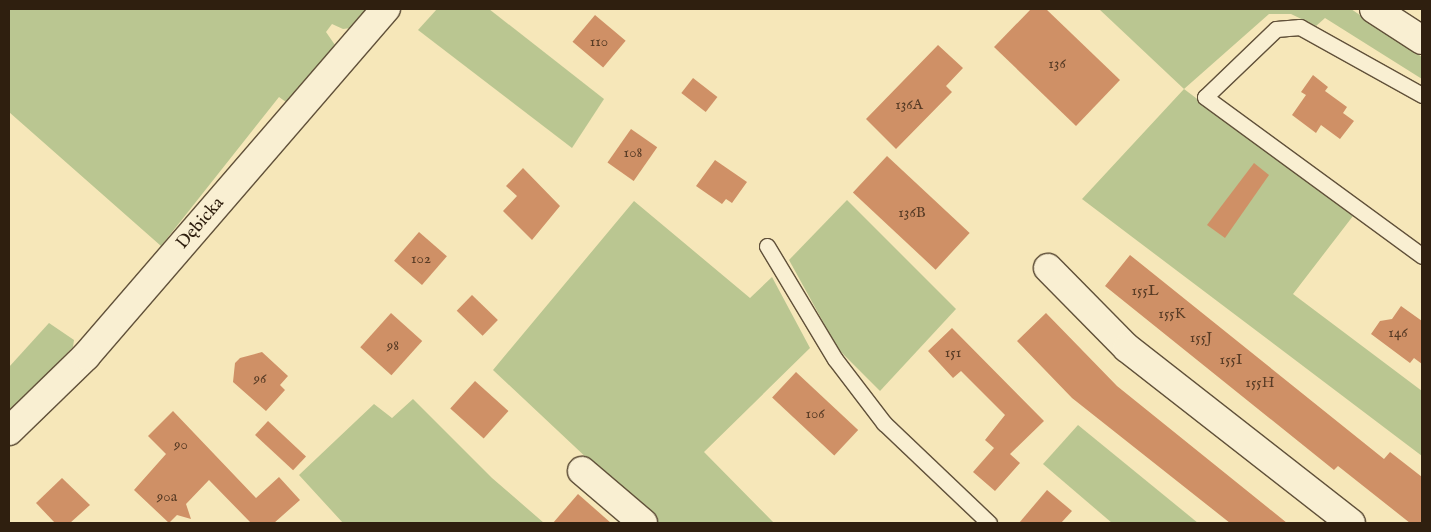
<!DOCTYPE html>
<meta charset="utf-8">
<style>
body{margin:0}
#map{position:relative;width:1431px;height:532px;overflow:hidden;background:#f6e7b9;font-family:"IM FELL English",serif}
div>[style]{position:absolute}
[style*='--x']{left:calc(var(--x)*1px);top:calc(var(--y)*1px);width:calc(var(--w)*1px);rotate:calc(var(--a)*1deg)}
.green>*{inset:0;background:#bac691}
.building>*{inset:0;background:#cf9066;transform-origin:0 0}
.roads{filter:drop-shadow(1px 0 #61513a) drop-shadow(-1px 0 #61513a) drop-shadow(0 1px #61513a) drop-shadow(0 -1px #61513a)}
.service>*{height:15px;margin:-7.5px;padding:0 7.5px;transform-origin:7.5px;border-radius:7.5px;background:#f9efd2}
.minor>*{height:28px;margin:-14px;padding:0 14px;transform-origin:14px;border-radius:14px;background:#f9efd2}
.tertiary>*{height:28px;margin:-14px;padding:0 14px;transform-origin:14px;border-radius:14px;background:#f9efd2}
span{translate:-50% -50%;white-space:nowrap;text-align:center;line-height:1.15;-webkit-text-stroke:4.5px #f9efd2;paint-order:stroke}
.number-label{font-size:15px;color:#573b25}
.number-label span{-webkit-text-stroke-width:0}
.street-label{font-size:18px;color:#2f1f0f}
.frame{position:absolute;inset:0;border:10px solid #2f1f0f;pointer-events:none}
</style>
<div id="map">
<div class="green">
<div style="clip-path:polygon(9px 9px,367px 9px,351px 28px,343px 29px,332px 24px,326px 32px,335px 45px,286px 102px,279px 97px,161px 246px,9px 112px)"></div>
<div style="clip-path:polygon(437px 9px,489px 9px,604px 99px,572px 148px,418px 30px)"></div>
<div style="clip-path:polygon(1099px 9px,1351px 9px,1422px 57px,1422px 79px,1325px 18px,1316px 26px,1291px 14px,1269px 14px,1184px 89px,1353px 216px,1293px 294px,1422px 391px,1422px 456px,1082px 199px,1184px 89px)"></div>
<div style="clip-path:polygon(847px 200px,956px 309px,880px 391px,838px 349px,789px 260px)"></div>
<div style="clip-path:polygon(634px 201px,750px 298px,772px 277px,810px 348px,704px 452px,774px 523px,656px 523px,493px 370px)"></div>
<div style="clip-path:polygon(49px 323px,74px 340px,73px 347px,9px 412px,9px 367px)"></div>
<div style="clip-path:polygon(413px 399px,492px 478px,544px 523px,343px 523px,299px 475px,374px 404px,392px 418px)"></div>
<div style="clip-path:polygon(1078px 425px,1198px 523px,1112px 523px,1043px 464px)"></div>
</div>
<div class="building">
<div style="clip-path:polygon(1031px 9px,1046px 9px,1120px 80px,1076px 126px,994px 47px)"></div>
<div style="left:595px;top:15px;width:40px;height:35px;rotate:40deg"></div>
<div style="clip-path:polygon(938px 45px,963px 68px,946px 86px,952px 92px,896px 149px,866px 119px)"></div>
<div style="clip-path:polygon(1313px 75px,1328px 87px,1325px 91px,1347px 107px,1343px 113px,1354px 121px,1340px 139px,1321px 125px,1316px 133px,1292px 115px,1306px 95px,1301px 92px)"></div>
<div style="left:693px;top:78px;width:31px;height:19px;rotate:38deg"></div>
<div style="left:631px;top:129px;width:32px;height:41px;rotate:35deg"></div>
<div style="left:887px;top:156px;width:113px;height:50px;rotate:43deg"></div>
<div style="clip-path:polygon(715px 160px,747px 182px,732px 203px,726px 199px,722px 204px,696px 186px)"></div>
<div style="clip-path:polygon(1254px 163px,1269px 175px,1225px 238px,1207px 225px)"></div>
<div style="clip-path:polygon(523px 168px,560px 206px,532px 240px,503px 211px,517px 196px,506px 186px)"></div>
<div style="left:419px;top:232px;width:37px;height:38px;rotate:41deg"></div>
<div style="clip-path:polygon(1130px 255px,1384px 459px,1390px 452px,1422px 477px,1422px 523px,1410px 523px,1338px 466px,1334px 470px,1105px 286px)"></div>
<div style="left:472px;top:295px;width:36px;height:22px;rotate:44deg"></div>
<div style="clip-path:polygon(1401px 306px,1422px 321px,1422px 364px,1414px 358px,1410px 363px,1371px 334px,1380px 321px,1392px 319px)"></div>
<div style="left:391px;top:313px;width:42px;height:46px;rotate:42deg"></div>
<div style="clip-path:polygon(1046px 313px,1117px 386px,1287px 523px,1230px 523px,1072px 398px,1017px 341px)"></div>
<div style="clip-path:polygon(952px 328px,1044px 421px,1010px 454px,1020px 463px,995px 491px,973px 472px,994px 448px,985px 440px,1005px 415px,961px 371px,953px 378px,928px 351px)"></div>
<div style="clip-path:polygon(262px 352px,288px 376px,280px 385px,285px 390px,266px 411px,233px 382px,235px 363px,240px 358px)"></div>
<div style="left:796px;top:372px;width:85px;height:35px;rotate:43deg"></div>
<div style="left:475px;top:381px;width:45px;height:37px;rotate:42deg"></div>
<div style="clip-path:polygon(173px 411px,256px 498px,279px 477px,300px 500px,274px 523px,251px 523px,209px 480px,186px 504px,191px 519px,177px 515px,169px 523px,134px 490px,166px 454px,148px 436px)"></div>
<div style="left:268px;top:421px;width:52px;height:19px;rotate:43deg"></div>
<div style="clip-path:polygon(62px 478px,90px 505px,70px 523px,55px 523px,36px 503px)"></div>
<div style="clip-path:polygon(1047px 490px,1072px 511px,1061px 523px,1019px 523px)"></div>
<div style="clip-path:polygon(578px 494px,611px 523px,553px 523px)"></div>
</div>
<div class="roads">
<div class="service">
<div style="--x:1422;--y:95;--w:140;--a:-150.9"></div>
<div style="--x:1300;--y:27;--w:24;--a:175"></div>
<div style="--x:1276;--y:29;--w:98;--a:136.2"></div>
<div style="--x:1205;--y:97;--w:269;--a:36.2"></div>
<div style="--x:767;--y:246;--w:132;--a:59"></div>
<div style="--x:835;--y:359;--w:81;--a:52.6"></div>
<div style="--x:884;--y:423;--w:145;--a:43.6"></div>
</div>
<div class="minor">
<div style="--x:1374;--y:9;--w:57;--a:32.9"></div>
<div style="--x:1048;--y:268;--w:112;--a:45.4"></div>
<div style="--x:1127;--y:348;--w:284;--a:38"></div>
<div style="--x:582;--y:471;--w:80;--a:40.4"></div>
</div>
<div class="tertiary">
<div style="--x:9;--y:431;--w:107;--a:-44.2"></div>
<div style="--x:86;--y:356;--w:459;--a:-49.2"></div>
</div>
</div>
<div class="number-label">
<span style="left:599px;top:42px">110</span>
<span style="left:1057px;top:64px">136</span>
<span style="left:909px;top:105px">136A</span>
<span style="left:633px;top:153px">108</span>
<span style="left:912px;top:213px">136B</span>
<span style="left:421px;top:259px">102</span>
<span style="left:1145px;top:291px">155L</span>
<span style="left:1172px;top:314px">155K</span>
<span style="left:1398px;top:333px">146</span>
<span style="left:1201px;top:338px">155J</span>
<span style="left:393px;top:346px">98</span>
<span style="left:953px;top:353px">151</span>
<span style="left:1231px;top:360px">155I</span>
<span style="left:260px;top:379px">96</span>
<span style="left:1260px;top:383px">155H</span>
<span style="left:815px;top:414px">106</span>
<span style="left:181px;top:445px">90</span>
<span style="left:167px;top:497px">90a</span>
</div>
<div class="street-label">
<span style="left:201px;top:224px;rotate:-49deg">Dębicka</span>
</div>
<div class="frame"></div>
</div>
